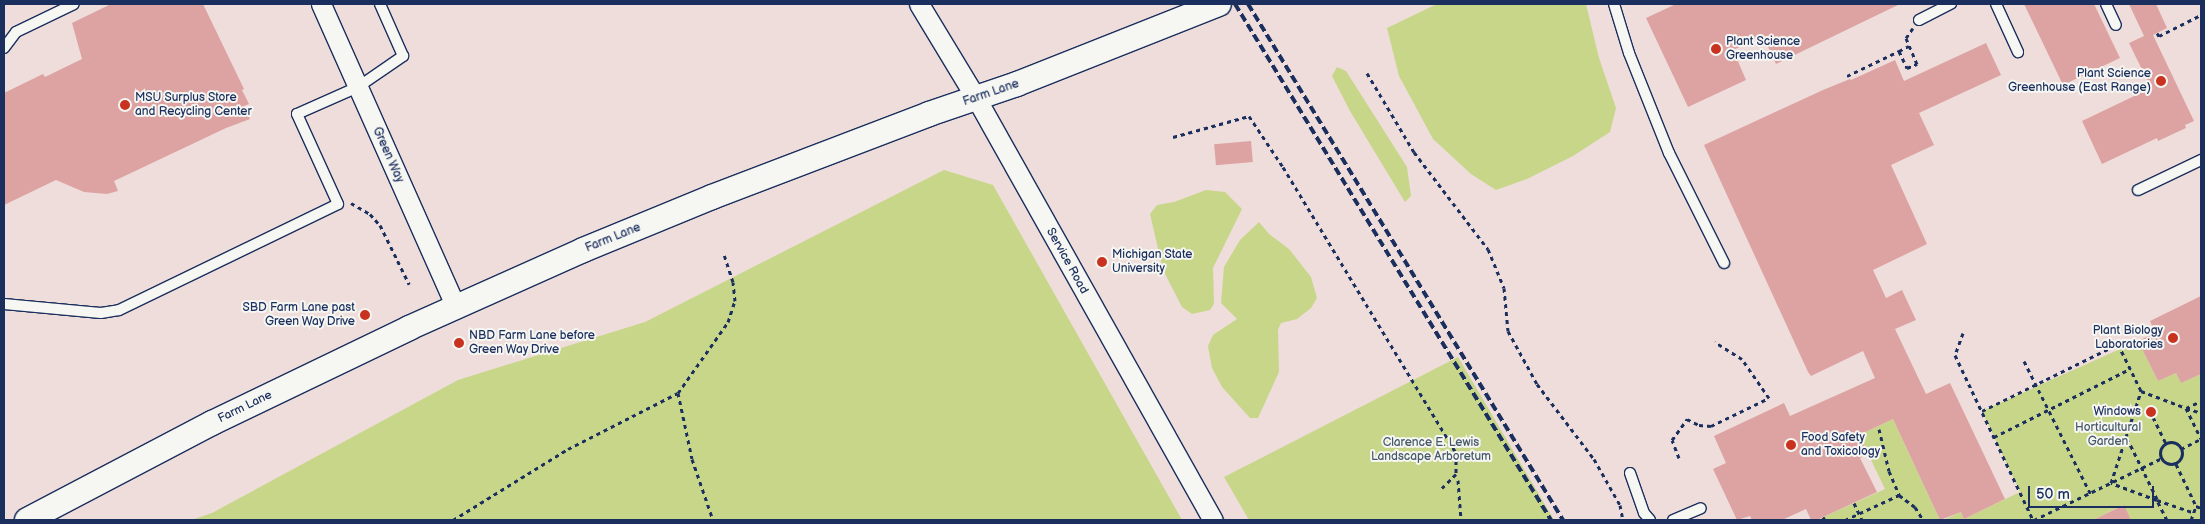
<!DOCTYPE html>
<style>
body{margin:0}
#map{position:relative;width:2205px;height:524px;overflow:hidden;background:#f6f6f2;font-family:"Balsamiq Sans",sans-serif}
div>[style]{position:absolute}
[style*='--x']{left:calc(var(--x)*1px);top:calc(var(--y)*1px);width:calc(var(--w)*1px);rotate:calc(var(--a)*1deg)}
.built>*{inset:0;background:#eeddda;transform-origin:0 0}
.green>*{inset:0;background:#c8d68a}
.building>*{inset:0;background:#dda3a2;transform-origin:0 0}
.path>*{height:3px;margin-top:-1.5px;transform-origin:0;background:repeating-linear-gradient(90deg,#1b2f5e 0 4px,transparent 0 8px)}
.path>.ring{margin:-1.5px;padding:0;box-sizing:content-box;background:none;border:3px solid #1b2f5e;border-radius:50%}
.roads{filter:drop-shadow(1px 0 #1b2f5e) drop-shadow(-1px 0 #1b2f5e) drop-shadow(0 1px #1b2f5e) drop-shadow(0 -1px #1b2f5e)}
.service>*{height:10px;margin:-5px;padding:0 5px;transform-origin:5px;border-radius:5px;background:#f6f6f2}
.minor>*{height:19px;margin:-9.5px;padding:0 9.5px;transform-origin:9.5px;border-radius:9.5px;background:#f6f6f2}
.tertiary>*{height:24px;margin:-12px;padding:0 12px;transform-origin:12px;border-radius:12px;background:#f6f6f2}
.rail>*{height:4px;margin-top:-2px;transform-origin:0;background:repeating-linear-gradient(90deg,#1b2f5e 0 8px,transparent 0 12px)}
.dots>*{width:14px;height:14px;translate:-50% -50%;box-sizing:border-box;border:2px solid #f6f6f2;border-radius:50%}
span{translate:-50% -50%;white-space:nowrap;text-align:center;line-height:1.15;-webkit-text-stroke:4px #f6f6f2;paint-order:stroke}
.poi-label{font-size:12px;color:#1b2f5e}
.left{translate:0 -50%;text-align:left}
.right{translate:-100% -50%;text-align:right}
.street-label{font-size:12px;color:#1b2f5e}
.park-label{font-size:12px;color:#465969}
.frame{position:absolute;inset:0;border:5px solid #1b2f5e;pointer-events:none}
.scale{position:absolute;left:2028px;top:486px;width:126px;height:22px;box-sizing:border-box;border:2px solid #1b2f5e;border-top:0;padding-left:6px;font-size:15px;line-height:18px;white-space:nowrap;color:#1b2f5e;-webkit-text-stroke:4px #f6f6f2;paint-order:stroke}
</style>
<div id="map">
<div class="built">
<div style="left:4px;top:4px;width:2197px;height:516px"></div>
</div>
<div class="green">
<div style="clip-path:polygon(1437px 4px,1586px 4px,1599px 58px,1616px 108px,1610px 132px,1573px 156px,1527px 179px,1496px 190px,1471px 174px,1433px 139px,1399px 76px,1387px 28px)"></div>
<div style="clip-path:polygon(1337px 67px,1346px 71px,1407px 167px,1411px 196px,1405px 202px,1350px 111px,1332px 76px)"></div>
<div style="clip-path:polygon(944px 170px,993px 185px,1182px 520px,191px 520px,212px 513px,458px 380px,645px 322px)"></div>
<div style="clip-path:polygon(1206px 190px,1225px 192px,1242px 209px,1213px 268px,1214px 304px,1210px 310px,1192px 314px,1182px 307px,1163px 270px,1150px 214px,1157px 205px,1174px 202px)"></div>
<div style="clip-path:polygon(1259px 222px,1269px 234px,1289px 249px,1311px 277px,1317px 298px,1311px 308px,1297px 319px,1281px 323px,1278px 330px,1279px 372px,1258px 418px,1250px 418px,1222px 387px,1212px 368px,1208px 346px,1213px 335px,1237px 319px,1221px 303px,1224px 267px,1240px 240px)"></div>
<div style="clip-path:polygon(2138px 341px,2158px 381px,2176px 373px,2181px 383px,2201px 374px,2201px 520px,2131px 520px,2123px 505px,2093px 520px,1943px 520px,1961px 512px,1964px 519px,2020px 492px,1982px 411px)"></div>
<div style="clip-path:polygon(1458px 357px,1554px 520px,1249px 520px,1224px 477px)"></div>
<div style="clip-path:polygon(1893px 419px,1940px 520px,1817px 520px,1885px 489px,1859px 435px)"></div>
</div>
<div class="building">
<div style="clip-path:polygon(111px 4px,203px 4px,244px 89px,242px 90px,249px 104px,244px 106px,250px 119px,226px 128px,114px 181px,118px 191px,107px 194px,84px 192px,56px 180px,4px 205px,4px 93px,43px 74px,45px 77px,82px 59px,72px 23px)"></div>
<div style="clip-path:polygon(1676px 4px,1900px 4px,1776px 64px,1763px 36px,1733px 50px,1746px 80px,1688px 107px,1646px 18px)"></div>
<div style="clip-path:polygon(2024px 4px,2094px 4px,2120px 58px,2063px 85px)"></div>
<div style="clip-path:polygon(2129px 4px,2156px 4px,2167px 28px,2153px 35px,2194px 121px,2185px 125px,2186px 128px,2158px 141px,2157px 138px,2102px 164px,2082px 121px,2151px 88px,2129px 43px,2144px 36px)"></div>
<div style="clip-path:polygon(1986px 43px,2001px 75px,1919px 113px,1934px 145px,1891px 165px,1927px 244px,1873px 270px,1886px 298px,1902px 290px,1916px 320px,1895px 329px,1926px 394px,1950px 383px,2005px 499px,1964px 519px,1961px 512px,1940px 520px,1893px 419px,1859px 435px,1868px 454px,1860px 458px,1877px 492px,1817px 520px,1811px 520px,1806px 509px,1782px 520px,1752px 520px,1750px 516px,1737px 520px,1713px 469px,1726px 463px,1714px 436px,1784px 403px,1790px 416px,1875px 378px,1863px 351px,1811px 376px,1808px 372px,1704px 145px,1823px 90px,1850px 79px,1851px 80px,1895px 60px,1904px 81px)"></div>
<div style="left:1251px;top:141px;width:21px;height:37px;rotate:85deg"></div>
<div style="clip-path:polygon(2201px 296px,2201px 374px,2181px 383px,2176px 373px,2158px 381px,2138px 341px,2155px 333px,2150px 321px)"></div>
<div style="clip-path:polygon(2124px 505px,2131px 520px,2093px 520px)"></div>
</div>
<div class="path">
<div style="--x:2157;--y:33;--w:4;--a:56"></div>
<div style="--x:2159;--y:36;--w:47;--a:-26.6"></div>
<div style="--x:1899;--y:51;--w:11;--a:-27"></div>
<div style="--x:1367;--y:73;--w:92;--a:59.3"></div>
<div style="--x:1414;--y:152;--w:122;--a:52.7"></div>
<div style="--x:1488;--y:249;--w:42;--a:67.7"></div>
<div style="--x:1504;--y:288;--w:43;--a:84.7"></div>
<div style="--x:1508;--y:331;--w:60;--a:61.3"></div>
<div style="--x:1537;--y:384;--w:94;--a:52.8"></div>
<div style="--x:1594;--y:459;--w:53;--a:60.5"></div>
<div style="--x:1620;--y:505;--w:15;--a:79"></div>
<div style="--x:1847;--y:76;--w:58;--a:-25.7"></div>
<div style="--x:1899;--y:51;--w:19;--a:65"></div>
<div style="--x:1907;--y:68;--w:11;--a:-22"></div>
<div style="--x:1917;--y:64;--w:28;--a:-113"></div>
<div style="--x:1906;--y:38;--w:12;--a:-55"></div>
<div style="--x:1173;--y:137;--w:79;--a:-15.4"></div>
<div style="--x:1249;--y:116;--w:61;--a:56.3"></div>
<div style="--x:1283;--y:167;--w:334;--a:58.8"></div>
<div style="--x:1456;--y:453;--w:21;--a:90"></div>
<div style="--x:1456;--y:474;--w:23;--a:135"></div>
<div style="--x:351;--y:203;--w:22;--a:30"></div>
<div style="--x:370;--y:214;--w:15;--a:48"></div>
<div style="--x:380;--y:225;--w:66;--a:63.8"></div>
<div style="--x:1963;--y:333;--w:23;--a:110"></div>
<div style="--x:1955;--y:355;--w:183;--a:64.7"></div>
<div style="--x:2024;--y:361;--w:148;--a:63.4"></div>
<div style="--x:678;--y:393;--w:87;--a:-54.8"></div>
<div style="--x:728;--y:322;--w:22;--a:-72"></div>
<div style="--x:735;--y:301;--w:19;--a:-96"></div>
<div style="--x:733;--y:282;--w:28;--a:-108"></div>
<div style="--x:2186;--y:408;--w:17;--a:-25"></div>
<div style="--x:2186;--y:408;--w:16;--a:18"></div>
<div style="--x:1982;--y:411;--w:152;--a:-26.2"></div>
<div style="--x:2118;--y:344;--w:52;--a:63.9"></div>
<div style="--x:2153;--y:417;--w:30;--a:64"></div>
<div style="--x:1879;--y:429;--w:43;--a:76.6"></div>
<div style="--x:1889;--y:471;--w:26;--a:67"></div>
<div style="--x:1899;--y:495;--w:20;--a:37"></div>
<div style="--x:1915;--y:507;--w:15;--a:58"></div>
<div style="--x:1994;--y:437;--w:152;--a:-26.6"></div>
<div style="--x:2127;--y:438;--w:68;--a:63.8"></div>
<div class="ring" style="left:2160px;top:442px;width:19px;height:19px"></div>
<div style="--x:2181;--y:449;--w:22;--a:-27"></div>
<div style="--x:1679;--y:458;--w:19;--a:-111"></div>
<div style="--x:1672;--y:440;--w:26;--a:-54"></div>
<div style="--x:1687;--y:419;--w:13;--a:27"></div>
<div style="--x:1699;--y:425;--w:12;--a:5"></div>
<div style="--x:1711;--y:426;--w:64;--a:-25.8"></div>
<div style="--x:1769;--y:398;--w:47;--a:-124.7"></div>
<div style="--x:1742;--y:359;--w:32;--a:-148"></div>
<div style="--x:2176;--y:464;--w:47;--a:64.5"></div>
<div style="--x:1458;--y:480;--w:40;--a:85.7"></div>
<div style="--x:2157;--y:500;--w:49;--a:-159.7"></div>
<div style="--x:2111;--y:483;--w:97;--a:-71.9"></div>
<div style="--x:2141;--y:391;--w:48;--a:20.7"></div>
<div style="--x:2186;--y:408;--w:34;--a:64"></div>
<div style="--x:1854;--y:503;--w:19;--a:65"></div>
<div style="--x:1823;--y:517;--w:4;--a:56"></div>
<div style="--x:453;--y:520;--w:135;--a:-31.7"></div>
<div style="--x:568;--y:449;--w:123;--a:-27"></div>
<div style="--x:678;--y:393;--w:67;--a:78"></div>
<div style="--x:692;--y:459;--w:65;--a:71"></div>
<div style="--x:1845;--y:520;--w:60;--a:-24.8"></div>
<div style="--x:2034;--y:520;--w:142;--a:-25.8"></div>
<div style="--x:2167;--y:520;--w:22;--a:-117"></div>
<div style="--x:2157;--y:500;--w:39;--a:19"></div>
<div style="--x:2191;--y:520;--w:15;--a:-70"></div>
<div style="--x:2196;--y:506;--w:5;--a:22"></div>
</div>
<div class="roads">
<div class="service">
<div style="--x:1614;--y:4;--w:51;--a:73"></div>
<div style="--x:1629;--y:53;--w:108;--a:68.2"></div>
<div style="--x:1669;--y:153;--w:123;--a:63.4"></div>
<div style="--x:1996;--y:4;--w:53;--a:65.4"></div>
<div style="--x:2106;--y:4;--w:23;--a:65"></div>
<div style="--x:1919;--y:20;--w:36;--a:-27"></div>
<div style="--x:4;--y:48;--w:20;--a:-53"></div>
<div style="--x:16;--y:32;--w:64;--a:-25.8"></div>
<div style="--x:2138;--y:190;--w:70;--a:-25.5"></div>
<div style="--x:4;--y:304;--w:97;--a:5.3"></div>
<div style="--x:101;--y:313;--w:18;--a:-9"></div>
<div style="--x:119;--y:310;--w:243;--a:-25.8"></div>
<div style="--x:338;--y:204;--w:99;--a:-114.5"></div>
<div style="--x:297;--y:114;--w:67;--a:-23.9"></div>
<div style="--x:358;--y:87;--w:55;--a:-34.6"></div>
<div style="--x:403;--y:56;--w:57;--a:-113.9"></div>
<div style="--x:1630;--y:473;--w:42;--a:70.7"></div>
<div style="--x:1644;--y:513;--w:9;--a:49"></div>
<div style="--x:1673;--y:520;--w:30;--a:-23"></div>
</div>
<div class="minor">
<div style="--x:321;--y:4;--w:332;--a:66"></div>
<div style="--x:919;--y:4;--w:110;--a:58.8"></div>
<div style="--x:976;--y:98;--w:484;--a:60.7"></div>
</div>
<div class="tertiary">
<div style="--x:27;--y:520;--w:209;--a:-27.7"></div>
<div style="--x:212;--y:423;--w:219;--a:-25.7"></div>
<div style="--x:409;--y:328;--w:191;--a:-24.1"></div>
<div style="--x:583;--y:250;--w:139;--a:-22.3"></div>
<div style="--x:712;--y:197;--w:232;--a:-20.9"></div>
<div style="--x:929;--y:114;--w:93;--a:-18.8"></div>
<div style="--x:1017;--y:84;--w:217;--a:-21.6"></div>
</div>
</div>
<div class="rail">
<div style="--x:1235;--y:4;--w:605;--a:58.52"></div>
<div style="--x:1248;--y:4;--w:605;--a:58.6"></div>
</div>
<div class="dots">
<div style="left:1716px;top:49px;background:#c8321e"></div>
<div style="left:2161px;top:81px;background:#c8321e"></div>
<div style="left:125px;top:105px;background:#c8321e"></div>
<div style="left:1102px;top:262px;background:#c8321e"></div>
<div style="left:365px;top:315px;background:#c8321e"></div>
<div style="left:2173px;top:338px;background:#c8321e"></div>
<div style="left:459px;top:343px;background:#c8321e"></div>
<div style="left:2151px;top:412px;background:#c8321e"></div>
<div style="left:1791px;top:445px;background:#c8321e"></div>
</div>
<div class="poi-label">
<span class="left" style="left:1726px;top:49px">Plant Science<br>Greenhouse</span>
<span class="right" style="left:2151px;top:81px">Plant Science<br>Greenhouse (East Range)</span>
<span class="left" style="left:135px;top:105px">MSU Surplus Store<br>and Recycling Center</span>
<span class="left" style="left:1112px;top:262px">Michigan State<br>University</span>
<span class="right" style="left:355px;top:315px">SBD Farm Lane past<br>Green Way Drive</span>
<span class="right" style="left:2163px;top:338px">Plant Biology<br>Laboratories</span>
<span class="left" style="left:469px;top:343px">NBD Farm Lane before<br>Green Way Drive</span>
<span class="right" style="left:2141px;top:412px">Windows</span>
<span class="left" style="left:1801px;top:445px">Food Safety<br>and Toxicology</span>
</div>
<div class="street-label">
<span style="left:991px;top:93px;rotate:-19deg">Farm Lane</span>
<span style="left:388px;top:155px;rotate:66deg">Green Way</span>
<span style="left:613px;top:238px;rotate:-22deg">Farm Lane</span>
<span style="left:1067px;top:261px;rotate:61deg">Service Road</span>
<span style="left:245px;top:407px;rotate:-26deg">Farm Lane</span>
</div>
<div class="park-label">
<span style="left:2108px;top:435px">Horticultural<br>Garden</span>
<span style="left:1431px;top:450px">Clarence E. Lewis<br>Landscape Arboretum</span>
</div>
<div class="frame"></div>
<div class="scale">50 m</div>
</div>
